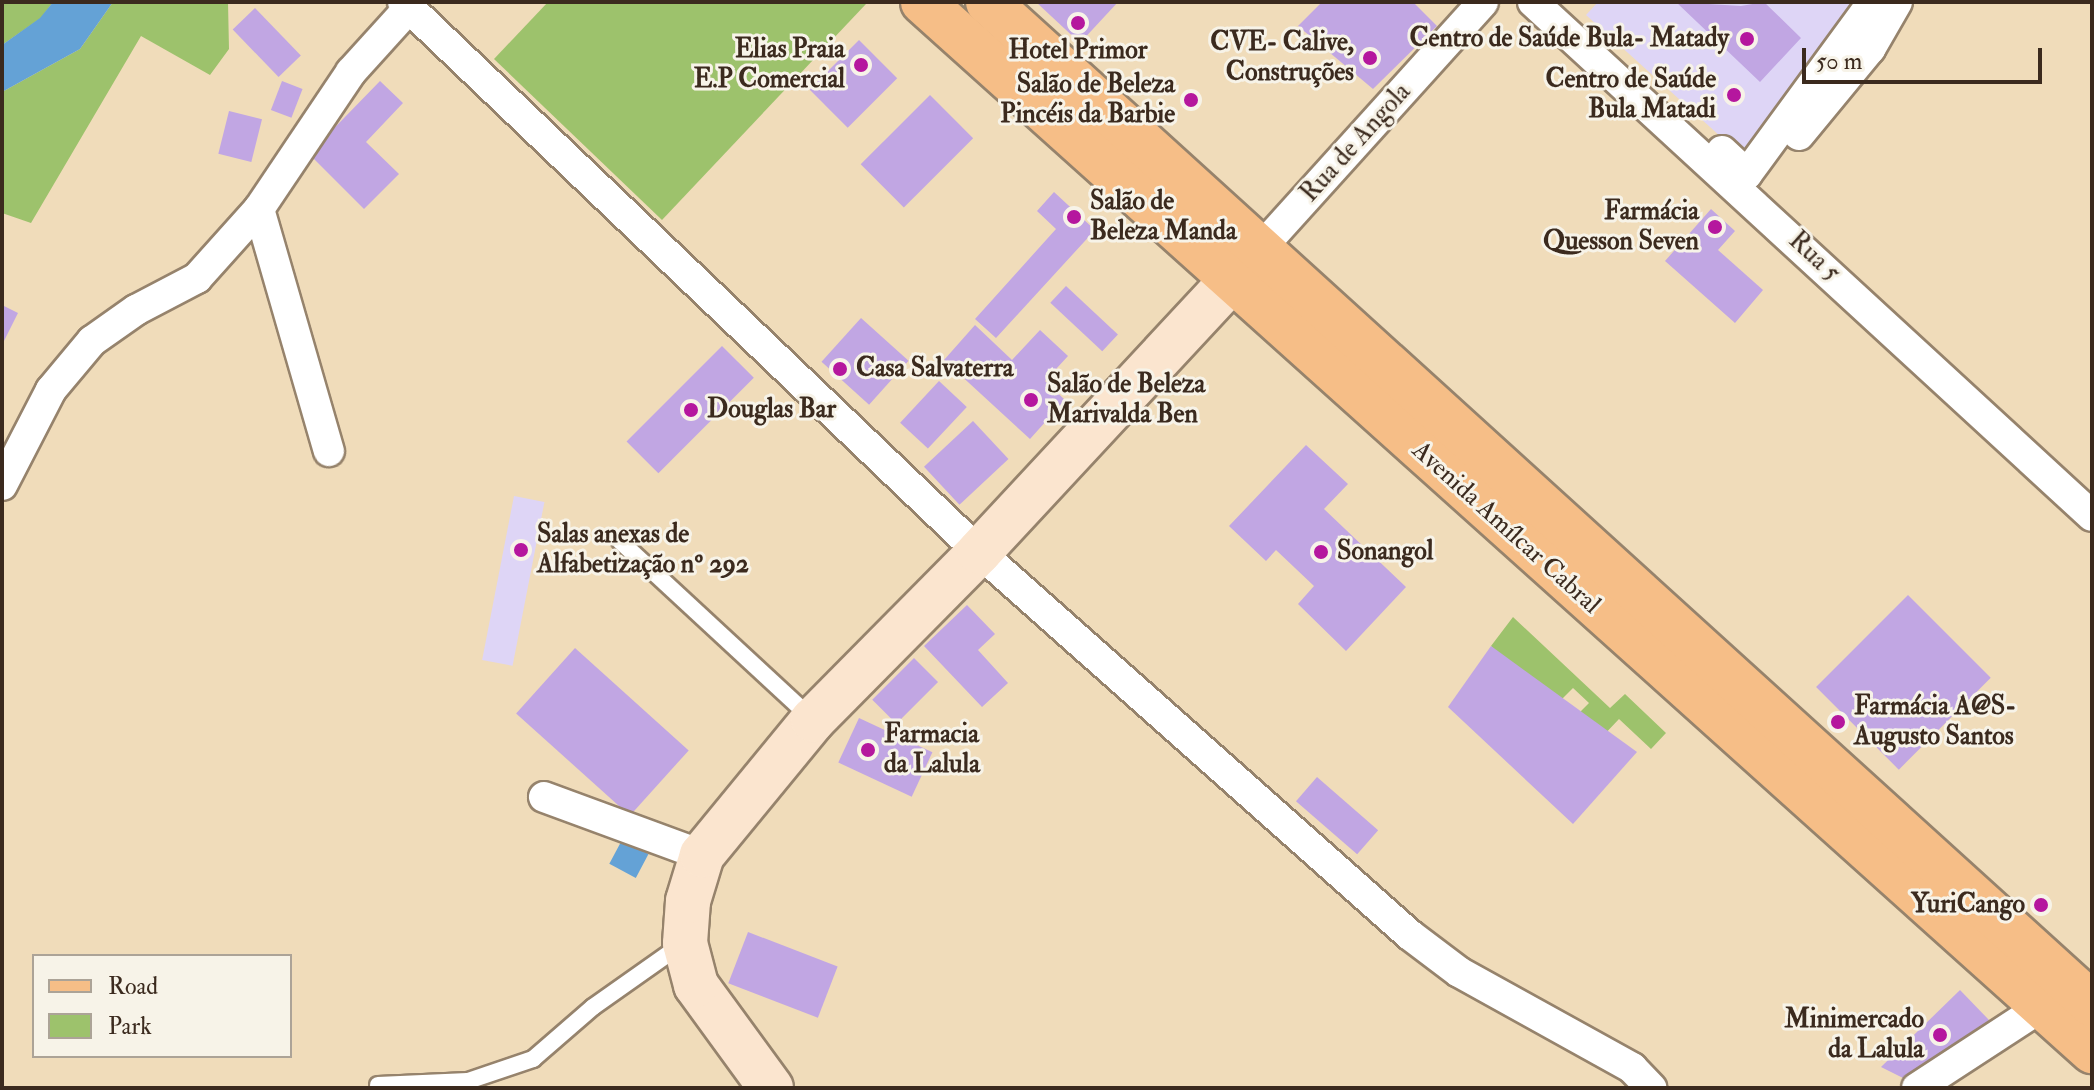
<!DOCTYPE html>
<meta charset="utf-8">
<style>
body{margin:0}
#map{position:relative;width:2094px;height:1090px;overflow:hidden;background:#f0dcba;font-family:"IM FELL Double Pica",serif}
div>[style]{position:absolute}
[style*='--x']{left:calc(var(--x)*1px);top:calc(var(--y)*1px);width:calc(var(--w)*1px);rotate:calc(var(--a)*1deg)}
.built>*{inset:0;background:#ded5f6;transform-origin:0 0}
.green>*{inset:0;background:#9dc26c}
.water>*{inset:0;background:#64a2d6;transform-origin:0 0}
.building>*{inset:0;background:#c1a6e3;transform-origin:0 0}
.roads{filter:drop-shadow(2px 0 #96836c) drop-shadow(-2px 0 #96836c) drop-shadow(0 2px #96836c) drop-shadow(0 -2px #96836c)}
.lane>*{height:16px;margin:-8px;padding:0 8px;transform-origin:8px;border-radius:8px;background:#fff}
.street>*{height:30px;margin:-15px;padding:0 15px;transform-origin:15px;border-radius:15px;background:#fff}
.secondary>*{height:44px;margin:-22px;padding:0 22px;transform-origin:22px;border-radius:22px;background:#fbe5cf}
.primary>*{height:44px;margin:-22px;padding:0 22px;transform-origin:22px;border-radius:22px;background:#f6be87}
.dots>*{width:22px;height:22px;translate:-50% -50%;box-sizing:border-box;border:4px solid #f7f3e8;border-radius:50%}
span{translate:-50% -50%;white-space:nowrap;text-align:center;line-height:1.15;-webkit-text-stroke:6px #f7f3e8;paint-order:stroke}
.poi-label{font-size:26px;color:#3b2a1e;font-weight:700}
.right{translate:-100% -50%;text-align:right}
.left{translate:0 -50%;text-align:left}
.street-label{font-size:26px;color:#3b2a1e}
.frame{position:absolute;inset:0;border:4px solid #3b2a1e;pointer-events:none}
.legend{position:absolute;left:32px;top:954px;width:260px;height:104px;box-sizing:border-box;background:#f7f3e8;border:2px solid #aca397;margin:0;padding:10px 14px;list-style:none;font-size:24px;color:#3b2a1e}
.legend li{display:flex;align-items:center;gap:16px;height:40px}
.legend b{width:40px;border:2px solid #aca397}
.scale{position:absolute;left:1802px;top:48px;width:240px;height:36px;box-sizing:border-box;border:4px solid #3b2a1e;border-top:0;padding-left:10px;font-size:24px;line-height:28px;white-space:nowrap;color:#3b2a1e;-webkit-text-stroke:6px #f7f3e8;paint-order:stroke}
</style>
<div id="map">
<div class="built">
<div style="clip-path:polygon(1598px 2px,1869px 2px,1849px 34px,1741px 155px,1586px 15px)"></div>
<div style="left:514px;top:496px;width:31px;height:167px;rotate:11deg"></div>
</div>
<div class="green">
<div style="clip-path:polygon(2px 2px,53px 2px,41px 18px,2px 45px)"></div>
<div style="clip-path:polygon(113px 2px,228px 2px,229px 49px,210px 75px,141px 36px,31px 223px,2px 213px,2px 92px,80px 49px)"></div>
<div style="clip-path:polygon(548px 2px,863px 2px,866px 4px,662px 220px,494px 59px)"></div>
<div style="clip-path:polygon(1513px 617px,1610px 708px,1625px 694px,1666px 733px,1651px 749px,1619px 719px,1601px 738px,1577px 715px,1589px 703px,1573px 688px,1549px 712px,1491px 646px)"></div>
</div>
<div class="water">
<div style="clip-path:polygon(53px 2px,113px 2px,80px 49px,2px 92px,2px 45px,40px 18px)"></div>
<div style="left:622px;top:840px;width:30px;height:27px;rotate:28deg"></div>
</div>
<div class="building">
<div style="clip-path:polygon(1036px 2px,1118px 2px,1080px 43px)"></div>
<div style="clip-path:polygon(1322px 2px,1413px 2px,1437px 26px,1373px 89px,1298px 26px)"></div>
<div style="clip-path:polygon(1676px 2px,1741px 6px,1764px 2px,1801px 38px,1760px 82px)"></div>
<div style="left:255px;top:8px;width:66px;height:31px;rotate:46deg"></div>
<div style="left:859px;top:40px;width:54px;height:70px;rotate:45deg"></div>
<div style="left:282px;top:81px;width:22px;height:31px;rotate:21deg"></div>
<div style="clip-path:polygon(380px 81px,403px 103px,366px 142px,399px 174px,364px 209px,309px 154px)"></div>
<div style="left:930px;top:95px;width:61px;height:98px;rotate:45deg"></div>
<div style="left:229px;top:111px;width:34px;height:44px;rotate:14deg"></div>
<div style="clip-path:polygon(1054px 192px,1095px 230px,996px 338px,975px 319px,1056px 229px,1037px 211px)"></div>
<div style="clip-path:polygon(1711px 209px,1735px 231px,1718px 250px,1763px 290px,1735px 323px,1665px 261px)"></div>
<div style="left:1066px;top:286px;width:71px;height:23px;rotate:43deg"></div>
<div style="clip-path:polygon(2px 305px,18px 313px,2px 345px)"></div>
<div style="left:861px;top:318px;width:64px;height:59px;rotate:42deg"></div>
<div style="clip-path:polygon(975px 325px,1012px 360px,1040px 330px,1068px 356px,1045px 381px,1065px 400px,1030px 439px,944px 360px)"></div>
<div style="left:722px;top:346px;width:45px;height:135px;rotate:45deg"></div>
<div style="left:939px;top:381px;width:38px;height:57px;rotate:43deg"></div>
<div style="left:973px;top:421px;width:52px;height:67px;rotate:47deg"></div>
<div style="clip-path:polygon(1306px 445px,1348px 484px,1324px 509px,1406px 587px,1346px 651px,1298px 604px,1314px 586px,1276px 550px,1266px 561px,1229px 526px)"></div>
<div style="left:1908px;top:595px;width:117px;height:130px;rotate:45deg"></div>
<div style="clip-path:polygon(967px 605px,995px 634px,978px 650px,1008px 683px,982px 707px,924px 646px)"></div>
<div style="clip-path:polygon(1491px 646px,1637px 752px,1573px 824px,1448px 707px)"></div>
<div style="left:575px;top:648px;width:153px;height:88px;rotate:42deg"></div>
<div style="left:914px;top:658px;width:34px;height:59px;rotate:45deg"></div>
<div style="left:859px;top:718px;width:81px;height:49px;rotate:25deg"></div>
<div style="left:1317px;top:777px;width:81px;height:32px;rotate:41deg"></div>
<div style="left:748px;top:932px;width:96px;height:55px;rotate:21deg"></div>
<div style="clip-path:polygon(1960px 990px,1989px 1020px,1911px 1082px,1881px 1067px)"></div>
</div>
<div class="roads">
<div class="lane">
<div style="--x:620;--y:541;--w:262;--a:42.8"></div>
<div style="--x:378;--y:1085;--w:90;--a:-2.5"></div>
<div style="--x:468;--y:1081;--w:69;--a:-18.7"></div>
<div style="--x:533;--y:1059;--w:79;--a:-40.9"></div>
<div style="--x:593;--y:1007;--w:108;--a:-35.2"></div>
</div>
<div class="street">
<div style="--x:403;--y:2;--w:796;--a:43.68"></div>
<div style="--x:979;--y:552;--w:577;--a:41.63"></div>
<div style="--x:1410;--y:935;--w:61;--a:37.1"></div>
<div style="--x:1459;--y:972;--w:198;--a:29"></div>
<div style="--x:1632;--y:1068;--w:28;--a:46"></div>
<div style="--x:1533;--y:2;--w:759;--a:42.6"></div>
<div style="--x:1799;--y:135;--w:112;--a:-50.5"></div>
<div style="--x:1870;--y:49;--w:54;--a:-60.1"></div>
<div style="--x:1722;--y:151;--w:34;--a:43"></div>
<div style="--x:1747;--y:174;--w:213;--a:-53.8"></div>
<div style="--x:259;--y:209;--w:252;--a:73.9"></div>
<div style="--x:1261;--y:248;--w:331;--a:-47.9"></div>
<div style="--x:2;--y:485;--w:107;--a:-62.7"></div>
<div style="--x:51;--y:390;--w:64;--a:-50.1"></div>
<div style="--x:92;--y:341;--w:54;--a:-35.2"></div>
<div style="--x:136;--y:310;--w:69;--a:-27.7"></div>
<div style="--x:197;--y:278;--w:93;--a:-48.1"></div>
<div style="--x:259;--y:209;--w:165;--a:-56.1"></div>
<div style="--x:351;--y:72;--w:86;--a:-47.8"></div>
<div style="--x:544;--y:797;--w:168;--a:20.2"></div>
<div style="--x:1917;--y:1088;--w:150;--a:-33.1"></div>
</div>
<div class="secondary">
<div style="--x:771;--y:1088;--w:127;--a:-126.1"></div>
<div style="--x:696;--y:985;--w:43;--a:-104.7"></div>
<div style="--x:685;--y:943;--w:42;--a:-85.9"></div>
<div style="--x:688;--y:901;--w:48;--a:-73.1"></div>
<div style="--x:702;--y:855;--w:175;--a:-50.6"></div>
<div style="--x:813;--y:720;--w:236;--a:-45.3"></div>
<div style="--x:979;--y:552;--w:410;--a:-47.1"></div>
</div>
<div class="primary">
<div style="--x:923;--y:2;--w:1571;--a:41.9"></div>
<div style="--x:988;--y:2;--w:1491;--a:42.23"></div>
</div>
</div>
<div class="dots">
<div style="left:1078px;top:23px;background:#b5179e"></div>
<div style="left:1747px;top:39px;background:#b5179e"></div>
<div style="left:1370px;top:58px;background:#b5179e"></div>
<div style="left:861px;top:65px;background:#b5179e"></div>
<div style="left:1734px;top:95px;background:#b5179e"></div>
<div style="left:1191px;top:100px;background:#b5179e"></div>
<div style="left:1074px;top:217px;background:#b5179e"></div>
<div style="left:1715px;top:227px;background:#b5179e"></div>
<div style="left:840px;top:369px;background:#b5179e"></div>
<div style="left:1031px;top:400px;background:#b5179e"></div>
<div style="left:691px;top:410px;background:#b5179e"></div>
<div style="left:521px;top:550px;background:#b5179e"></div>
<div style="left:1321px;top:552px;background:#b5179e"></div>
<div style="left:1838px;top:722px;background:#b5179e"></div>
<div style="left:868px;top:750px;background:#b5179e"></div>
<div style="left:2041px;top:905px;background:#b5179e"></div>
<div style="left:1940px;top:1035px;background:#b5179e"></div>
</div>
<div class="poi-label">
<span class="right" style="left:1729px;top:39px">Centro de Saúde Bula- Matady</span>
<span class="right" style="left:1354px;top:58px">CVE- Calive,<br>Construções</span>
<span class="right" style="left:845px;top:65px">Elias Praia<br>E.P Comercial</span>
<span style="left:1078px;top:51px">Hotel Primor</span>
<span class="right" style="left:1716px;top:95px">Centro de Saúde<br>Bula Matadi</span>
<span class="right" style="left:1175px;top:100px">Salão de Beleza<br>Pincéis da Barbie</span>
<span class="left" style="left:1090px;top:217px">Salão de<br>Beleza Manda</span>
<span class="right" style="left:1699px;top:227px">Farmácia<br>Quesson Seven</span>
<span class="left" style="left:856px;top:369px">Casa Salvaterra</span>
<span class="left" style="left:1047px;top:400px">Salão de Beleza<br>Marivalda Ben</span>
<span class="left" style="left:707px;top:410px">Douglas Bar</span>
<span class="left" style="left:537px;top:550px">Salas anexas de<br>Alfabetização nº 292</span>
<span class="left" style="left:1337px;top:552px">Sonangol</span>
<span class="left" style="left:1854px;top:722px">Farmácia A@S-<br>Augusto Santos</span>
<span class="left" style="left:884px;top:750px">Farmacia<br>da Lalula</span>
<span class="right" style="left:2025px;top:905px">YuriCango</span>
<span class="right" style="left:1924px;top:1035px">Minimercado<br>da Lalula</span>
</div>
<div class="street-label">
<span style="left:1356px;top:143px;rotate:-48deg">Rua de Angola</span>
<span style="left:1814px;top:257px;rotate:43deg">Rua 5</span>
<span style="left:1506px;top:528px;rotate:42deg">Avenida Amílcar Cabral</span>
</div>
<div class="frame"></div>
<ul class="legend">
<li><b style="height:10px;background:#f6be87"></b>Road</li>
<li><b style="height:22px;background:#9dc26c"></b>Park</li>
</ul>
<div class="scale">50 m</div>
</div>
